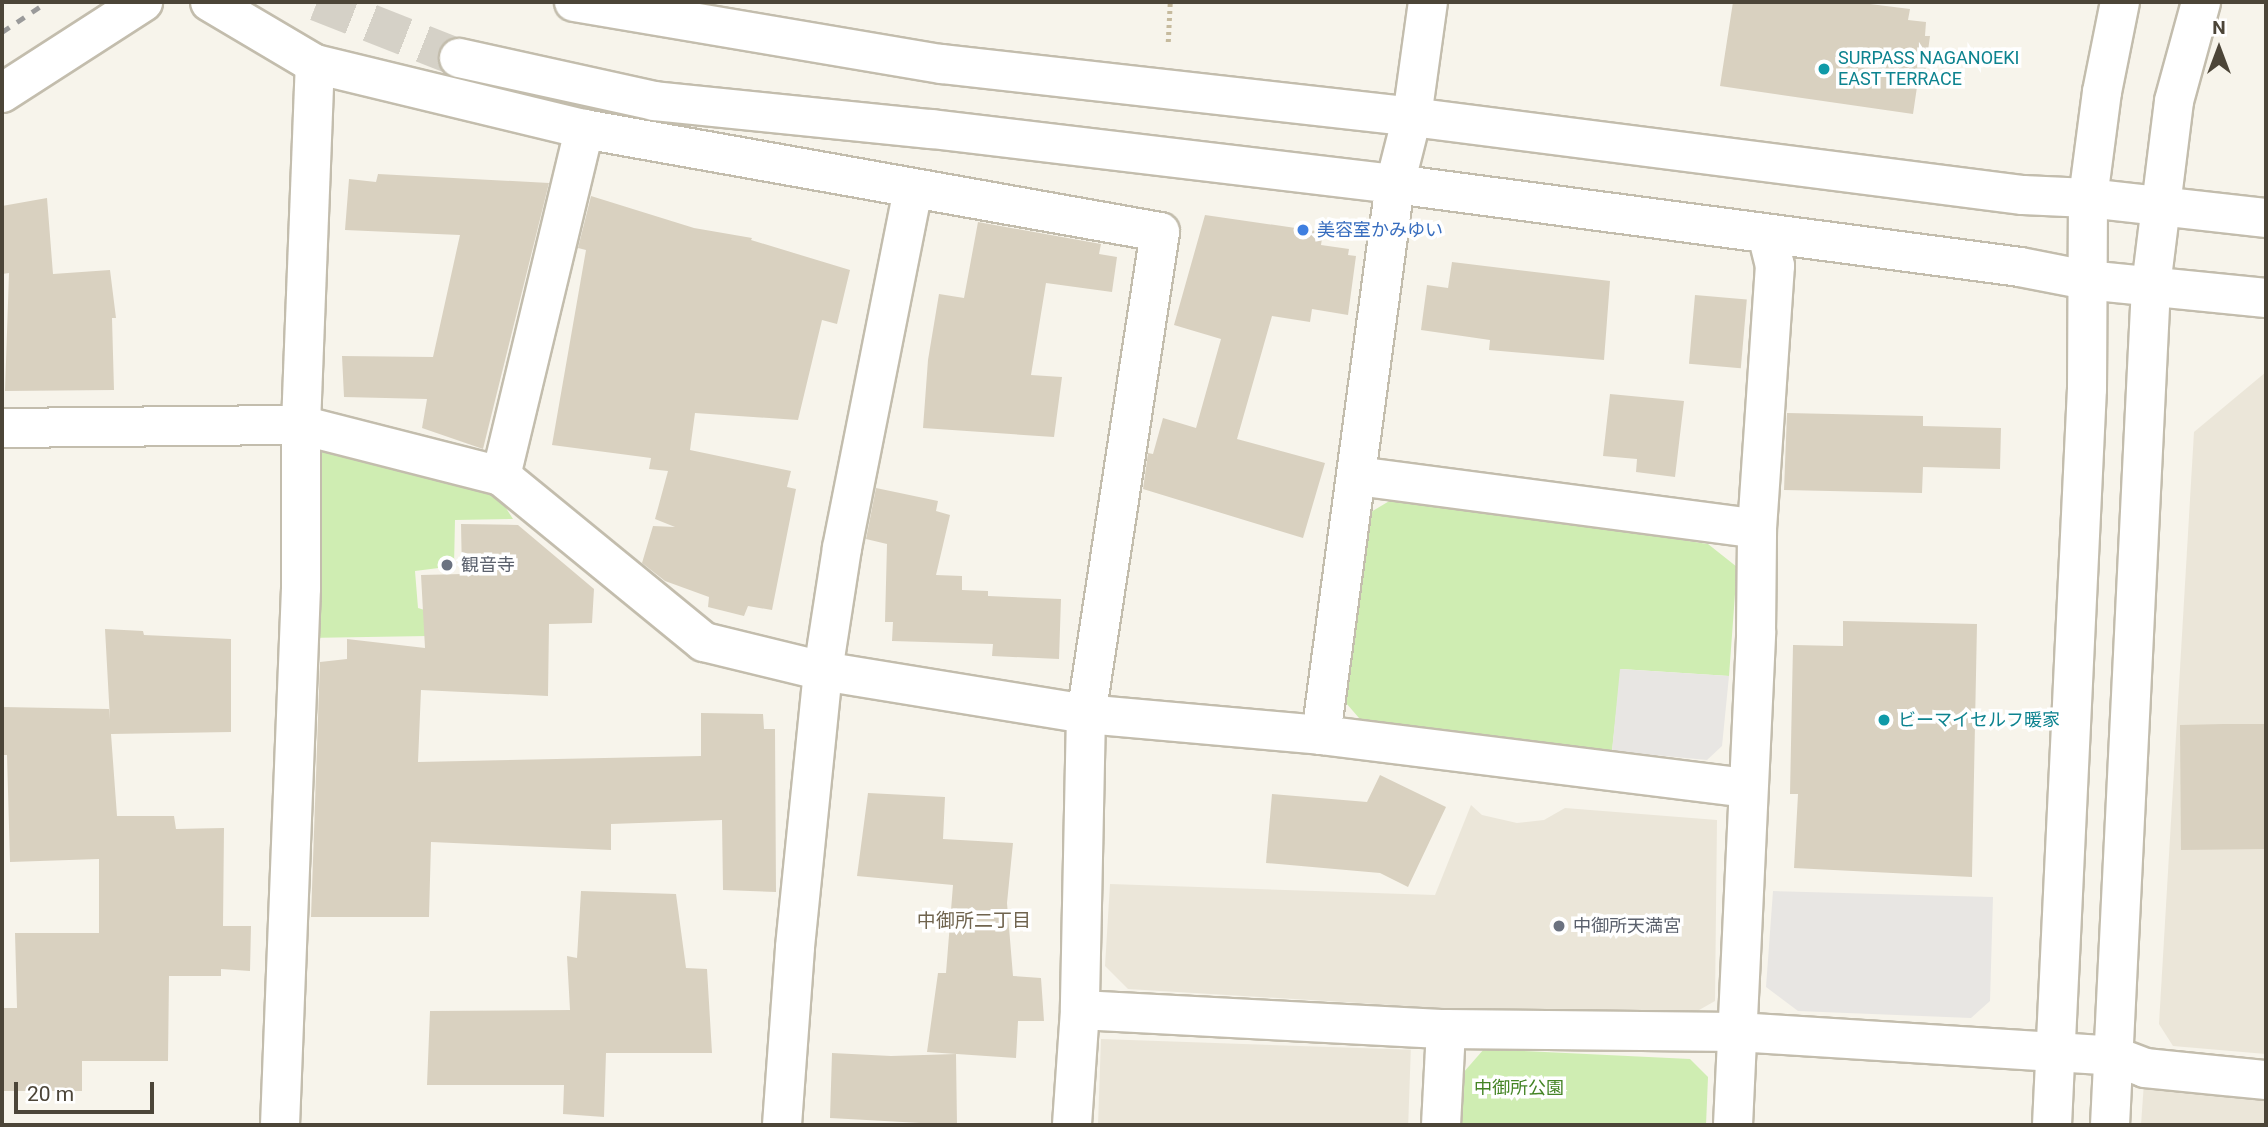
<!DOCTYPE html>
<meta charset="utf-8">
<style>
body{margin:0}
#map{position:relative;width:2268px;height:1127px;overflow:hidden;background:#f7f4eb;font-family:Roboto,"Noto Sans JP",sans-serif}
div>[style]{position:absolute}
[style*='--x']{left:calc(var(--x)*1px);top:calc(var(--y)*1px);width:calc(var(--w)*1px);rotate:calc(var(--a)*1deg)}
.residential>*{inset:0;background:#ebe6d9;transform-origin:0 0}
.green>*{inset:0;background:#cfedb2}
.parking>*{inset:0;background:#e8e6e3}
.building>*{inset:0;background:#d9d1c0;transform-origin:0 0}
.minor-tunnel>*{height:38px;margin-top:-19px;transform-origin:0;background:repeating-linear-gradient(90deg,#d5d1c7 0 38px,transparent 0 57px)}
.path>*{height:4.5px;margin-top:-2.25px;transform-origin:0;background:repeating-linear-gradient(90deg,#c6ba9d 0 3.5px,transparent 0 7px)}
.roads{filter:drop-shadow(2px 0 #c3bdad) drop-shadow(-2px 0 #c3bdad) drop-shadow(0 2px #c3bdad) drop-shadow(0 -2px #c3bdad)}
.minor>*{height:38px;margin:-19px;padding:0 19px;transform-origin:19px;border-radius:19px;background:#fff}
.rail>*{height:5px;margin-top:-2.5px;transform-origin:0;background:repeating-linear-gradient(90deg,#9a9a9a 0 9px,transparent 0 18px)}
.dots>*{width:19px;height:19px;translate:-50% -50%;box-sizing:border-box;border:4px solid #fff;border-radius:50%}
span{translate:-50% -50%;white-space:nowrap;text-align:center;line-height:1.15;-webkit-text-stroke:7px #fff;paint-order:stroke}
.culture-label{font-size:18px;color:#0d838f}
.left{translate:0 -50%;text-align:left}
.shop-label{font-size:18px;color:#366cbe}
.worship-label{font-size:18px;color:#5b616d}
.park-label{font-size:18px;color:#448425}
.neighbourhood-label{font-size:19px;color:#70644e}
.frame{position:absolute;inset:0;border:4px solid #4c4538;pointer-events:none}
.north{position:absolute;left:2184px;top:14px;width:70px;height:70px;-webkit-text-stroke:5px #fff;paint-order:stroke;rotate:0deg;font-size:19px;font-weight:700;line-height:28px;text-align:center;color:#4c4538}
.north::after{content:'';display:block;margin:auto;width:24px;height:32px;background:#4c4538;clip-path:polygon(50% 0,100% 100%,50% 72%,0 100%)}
.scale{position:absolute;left:14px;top:1082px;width:140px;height:32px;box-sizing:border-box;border:4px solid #4c4538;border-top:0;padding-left:9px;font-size:21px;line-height:24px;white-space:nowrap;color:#4c4538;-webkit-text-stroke:5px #fff;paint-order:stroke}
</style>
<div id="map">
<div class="residential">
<div style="clip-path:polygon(2266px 372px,2266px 1054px,2173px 1046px,2159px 1024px,2194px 432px)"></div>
<div style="clip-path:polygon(1471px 805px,1482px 815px,1517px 823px,1544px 820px,1565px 808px,1717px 820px,1715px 1001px,1685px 1018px,1441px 1008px,1128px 989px,1105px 966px,1110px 884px,1435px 895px)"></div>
<div style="left:1101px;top:1039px;width:310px;height:86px;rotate:2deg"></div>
<div style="clip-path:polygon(2145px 1068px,2266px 1080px,2266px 1125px,2141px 1125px)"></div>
</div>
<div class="green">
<div style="clip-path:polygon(319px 449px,495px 491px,513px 519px,455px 520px,454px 566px,415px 571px,418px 608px,428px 611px,428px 636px,306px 638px)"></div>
<div style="clip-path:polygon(1396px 497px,1708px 544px,1737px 567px,1729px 676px,1621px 669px,1612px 751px,1366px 726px,1346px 703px,1371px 512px)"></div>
<div style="clip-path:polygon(1484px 1049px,1690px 1059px,1708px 1077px,1706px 1125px,1460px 1125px,1463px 1073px)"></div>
</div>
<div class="parking">
<div style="clip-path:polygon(1620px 669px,1729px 676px,1722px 746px,1707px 760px,1612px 751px)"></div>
<div style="clip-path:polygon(1773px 891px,1993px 897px,1990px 1001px,1971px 1018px,1798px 1011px,1766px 987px)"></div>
</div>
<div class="building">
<div style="clip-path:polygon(1733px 2px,1854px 2px,1910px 9px,1908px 20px,1926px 22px,1925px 36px,1930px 36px,1923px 88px,1917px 87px,1913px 114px,1720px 86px)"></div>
<div style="clip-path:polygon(378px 174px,549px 183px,483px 449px,422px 428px,427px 399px,344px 397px,342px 356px,433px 357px,460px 235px,345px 230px,349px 179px,376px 182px)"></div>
<div style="clip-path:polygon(591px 196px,694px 228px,752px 238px,751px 240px,850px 270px,837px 324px,822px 320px,798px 420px,695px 413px,690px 450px,791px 471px,787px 487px,796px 489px,772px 610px,748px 606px,744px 616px,708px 607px,709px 597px,665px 581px,642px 563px,653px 526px,675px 527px,655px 519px,668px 471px,649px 469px,651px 458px,552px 445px,586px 250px,578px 248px)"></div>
<div style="clip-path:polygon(47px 198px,53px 274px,110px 270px,116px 318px,112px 318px,114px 390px,5px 391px,9px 273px,2px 274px,2px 206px)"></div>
<div style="clip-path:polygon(1205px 215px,1323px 232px,1321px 245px,1349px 249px,1348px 255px,1356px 256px,1348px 315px,1312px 309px,1310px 322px,1272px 316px,1237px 439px,1325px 463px,1303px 538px,1143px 489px,1148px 453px,1153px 454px,1163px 418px,1196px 428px,1221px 339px,1174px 325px)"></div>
<div style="clip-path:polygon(978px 222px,1101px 244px,1099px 254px,1117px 257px,1112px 292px,1046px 283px,1031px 375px,1062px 377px,1054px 437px,923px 428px,928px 360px,939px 294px,964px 298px)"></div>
<div style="clip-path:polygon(1452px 262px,1610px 281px,1604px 360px,1489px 350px,1490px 340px,1421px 330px,1427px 285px,1448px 288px)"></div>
<div style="left:1695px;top:295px;width:52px;height:69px;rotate:5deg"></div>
<div style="clip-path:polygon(1610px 394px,1684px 401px,1675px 477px,1636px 472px,1637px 459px,1603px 456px)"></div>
<div style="clip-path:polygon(1787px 413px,1923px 416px,1923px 426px,2001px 428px,2000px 469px,1923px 467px,1922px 493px,1784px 490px)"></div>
<div style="clip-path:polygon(876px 488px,938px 501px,936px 511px,950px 515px,936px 575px,962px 576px,962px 590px,988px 591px,988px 596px,1061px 599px,1059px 659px,992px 656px,993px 644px,892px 641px,893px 622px,885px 622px,887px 544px,866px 539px)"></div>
<div style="clip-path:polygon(461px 524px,518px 525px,594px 589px,592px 623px,549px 624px,548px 696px,421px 690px,418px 762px,701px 756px,701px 713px,763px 714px,764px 729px,775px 729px,776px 892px,723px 890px,722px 820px,611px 824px,611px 850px,431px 842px,429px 917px,311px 917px,320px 662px,347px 659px,347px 639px,425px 648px,421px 575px,462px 574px)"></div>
<div style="clip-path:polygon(1843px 621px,1977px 624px,1972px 877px,1794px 868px,1798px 794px,1790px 794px,1793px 645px,1843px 646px)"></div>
<div style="clip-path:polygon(105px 629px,143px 631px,144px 635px,231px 639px,231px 732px,111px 734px,117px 816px,174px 816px,176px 829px,224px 828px,223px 926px,251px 926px,250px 971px,221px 969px,221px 976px,169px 976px,168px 1061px,82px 1061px,82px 1091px,2px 1091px,2px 1008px,17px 1008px,15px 933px,99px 933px,99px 859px,10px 862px,7px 755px,2px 755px,2px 707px,109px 709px,110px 720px)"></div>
<div style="clip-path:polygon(2223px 724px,2266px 724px,2266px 849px,2181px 850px,2180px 725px)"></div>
<div style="clip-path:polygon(1380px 775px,1446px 807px,1408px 887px,1380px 873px,1266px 863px,1272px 794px,1367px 802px)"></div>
<div style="clip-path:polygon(868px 793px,945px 797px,943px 839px,1013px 843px,1007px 903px,1013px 976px,1041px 978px,1044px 1021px,1018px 1021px,1016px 1058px,927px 1052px,938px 973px,946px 973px,953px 885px,857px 876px)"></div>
<div style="clip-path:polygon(581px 891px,676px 894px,686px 968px,707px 969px,712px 1053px,606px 1053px,604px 1117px,563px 1114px,564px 1085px,427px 1085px,430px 1011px,570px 1010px,567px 956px,577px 958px)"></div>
<div style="clip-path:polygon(832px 1053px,891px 1056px,956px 1054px,957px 1125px,830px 1118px)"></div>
</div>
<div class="minor-tunnel">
<div style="--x:317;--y:2;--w:153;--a:21.5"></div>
</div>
<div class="path">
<div style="--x:1168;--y:42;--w:40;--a:-87.1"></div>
</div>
<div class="roads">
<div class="minor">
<div style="--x:210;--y:2;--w:122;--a:30.6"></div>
<div style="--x:315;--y:64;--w:277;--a:13.6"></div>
<div style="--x:584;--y:129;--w:585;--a:10.14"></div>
<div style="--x:1160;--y:232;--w:488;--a:98.7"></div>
<div style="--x:1086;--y:714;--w:296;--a:91.2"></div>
<div style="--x:1080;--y:1010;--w:115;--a:94"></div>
<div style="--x:574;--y:2;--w:373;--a:9.6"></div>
<div style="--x:942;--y:64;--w:473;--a:6.4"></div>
<div style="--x:1412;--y:117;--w:616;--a:7.28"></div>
<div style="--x:2023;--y:195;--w:65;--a:2.6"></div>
<div style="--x:2088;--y:198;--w:179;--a:6.4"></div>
<div style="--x:459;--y:58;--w:200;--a:12.4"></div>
<div style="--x:654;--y:101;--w:279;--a:5.8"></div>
<div style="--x:932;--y:129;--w:466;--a:6.8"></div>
<div style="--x:1395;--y:184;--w:630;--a:7.56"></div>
<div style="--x:2020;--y:267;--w:67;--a:11.1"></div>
<div style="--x:2086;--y:280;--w:181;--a:5.7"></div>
<div style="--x:2;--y:93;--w:168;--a:-32.8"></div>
<div style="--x:2;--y:428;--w:299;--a:-0.6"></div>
<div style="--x:301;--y:425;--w:206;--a:14.3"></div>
<div style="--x:501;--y:476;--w:262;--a:39.3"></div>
<div style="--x:704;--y:642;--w:122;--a:13.7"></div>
<div style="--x:823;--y:671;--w:266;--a:9.3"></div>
<div style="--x:1086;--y:714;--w:236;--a:5.1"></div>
<div style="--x:1321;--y:735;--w:430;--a:7.1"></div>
<div style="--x:501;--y:476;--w:357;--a:-76.5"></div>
<div style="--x:1357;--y:476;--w:403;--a:7.5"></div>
<div style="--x:1321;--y:735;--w:556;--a:-82.35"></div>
<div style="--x:1395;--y:184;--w:69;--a:-75.8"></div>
<div style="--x:1412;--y:117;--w:116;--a:-82.1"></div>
<div style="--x:1080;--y:1010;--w:366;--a:3"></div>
<div style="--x:1446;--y:1029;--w:291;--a:0.6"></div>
<div style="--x:1737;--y:1032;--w:378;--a:3.6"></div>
<div style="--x:2114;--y:1056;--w:33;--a:21"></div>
<div style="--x:2145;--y:1068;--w:122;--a:5.7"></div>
<div style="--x:280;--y:1125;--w:537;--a:-87.76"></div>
<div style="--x:301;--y:588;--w:163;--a:-90"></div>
<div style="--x:301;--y:425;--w:361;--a:-87.8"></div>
<div style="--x:782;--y:1125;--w:178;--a:-85.8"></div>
<div style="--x:795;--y:947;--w:277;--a:-84.2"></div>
<div style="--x:823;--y:671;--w:124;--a:-81.2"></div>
<div style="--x:842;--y:548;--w:366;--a:-78.8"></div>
<div style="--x:1441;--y:1125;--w:96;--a:-87"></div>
<div style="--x:1733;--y:1125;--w:494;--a:-87.3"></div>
<div style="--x:1756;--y:632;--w:103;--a:-89.4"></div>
<div style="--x:1757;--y:529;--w:264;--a:-86.1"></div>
<div style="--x:1775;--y:266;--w:32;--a:-104"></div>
<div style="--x:2052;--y:1125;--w:737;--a:-87.28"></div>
<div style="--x:2087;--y:389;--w:191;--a:-89.7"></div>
<div style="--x:2088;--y:198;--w:107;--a:-82.5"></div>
<div style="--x:2102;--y:92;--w:92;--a:-78.7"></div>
<div style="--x:2110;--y:1125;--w:840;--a:-87.2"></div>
<div style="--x:2151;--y:286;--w:186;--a:-82.9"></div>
<div style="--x:2174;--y:101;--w:103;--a:-74.7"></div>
</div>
</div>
<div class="rail">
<div style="--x:2;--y:32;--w:54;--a:-33.7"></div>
</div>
<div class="dots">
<div style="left:1824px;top:69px;background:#0f9aa8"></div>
<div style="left:1303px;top:230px;background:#3f7fe0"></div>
<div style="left:447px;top:565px;background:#6b7280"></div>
<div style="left:1884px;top:720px;background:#0f9aa8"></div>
<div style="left:1559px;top:926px;background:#6b7280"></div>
</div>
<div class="culture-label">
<span class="left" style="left:1838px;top:69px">SURPASS NAGANOEKI<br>EAST TERRACE</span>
<span class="left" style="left:1898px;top:720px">ビーマイセルフ暖家</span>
</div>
<div class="shop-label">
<span class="left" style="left:1317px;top:230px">美容室かみゆい</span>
</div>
<div class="worship-label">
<span class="left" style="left:461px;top:565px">観音寺</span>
<span class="left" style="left:1573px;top:926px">中御所天満宮</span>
</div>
<div class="park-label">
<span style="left:1519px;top:1088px">中御所公園</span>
</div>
<div class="neighbourhood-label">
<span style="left:974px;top:921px">中御所二丁目</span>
</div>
<div class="frame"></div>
<div class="north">N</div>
<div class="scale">20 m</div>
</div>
